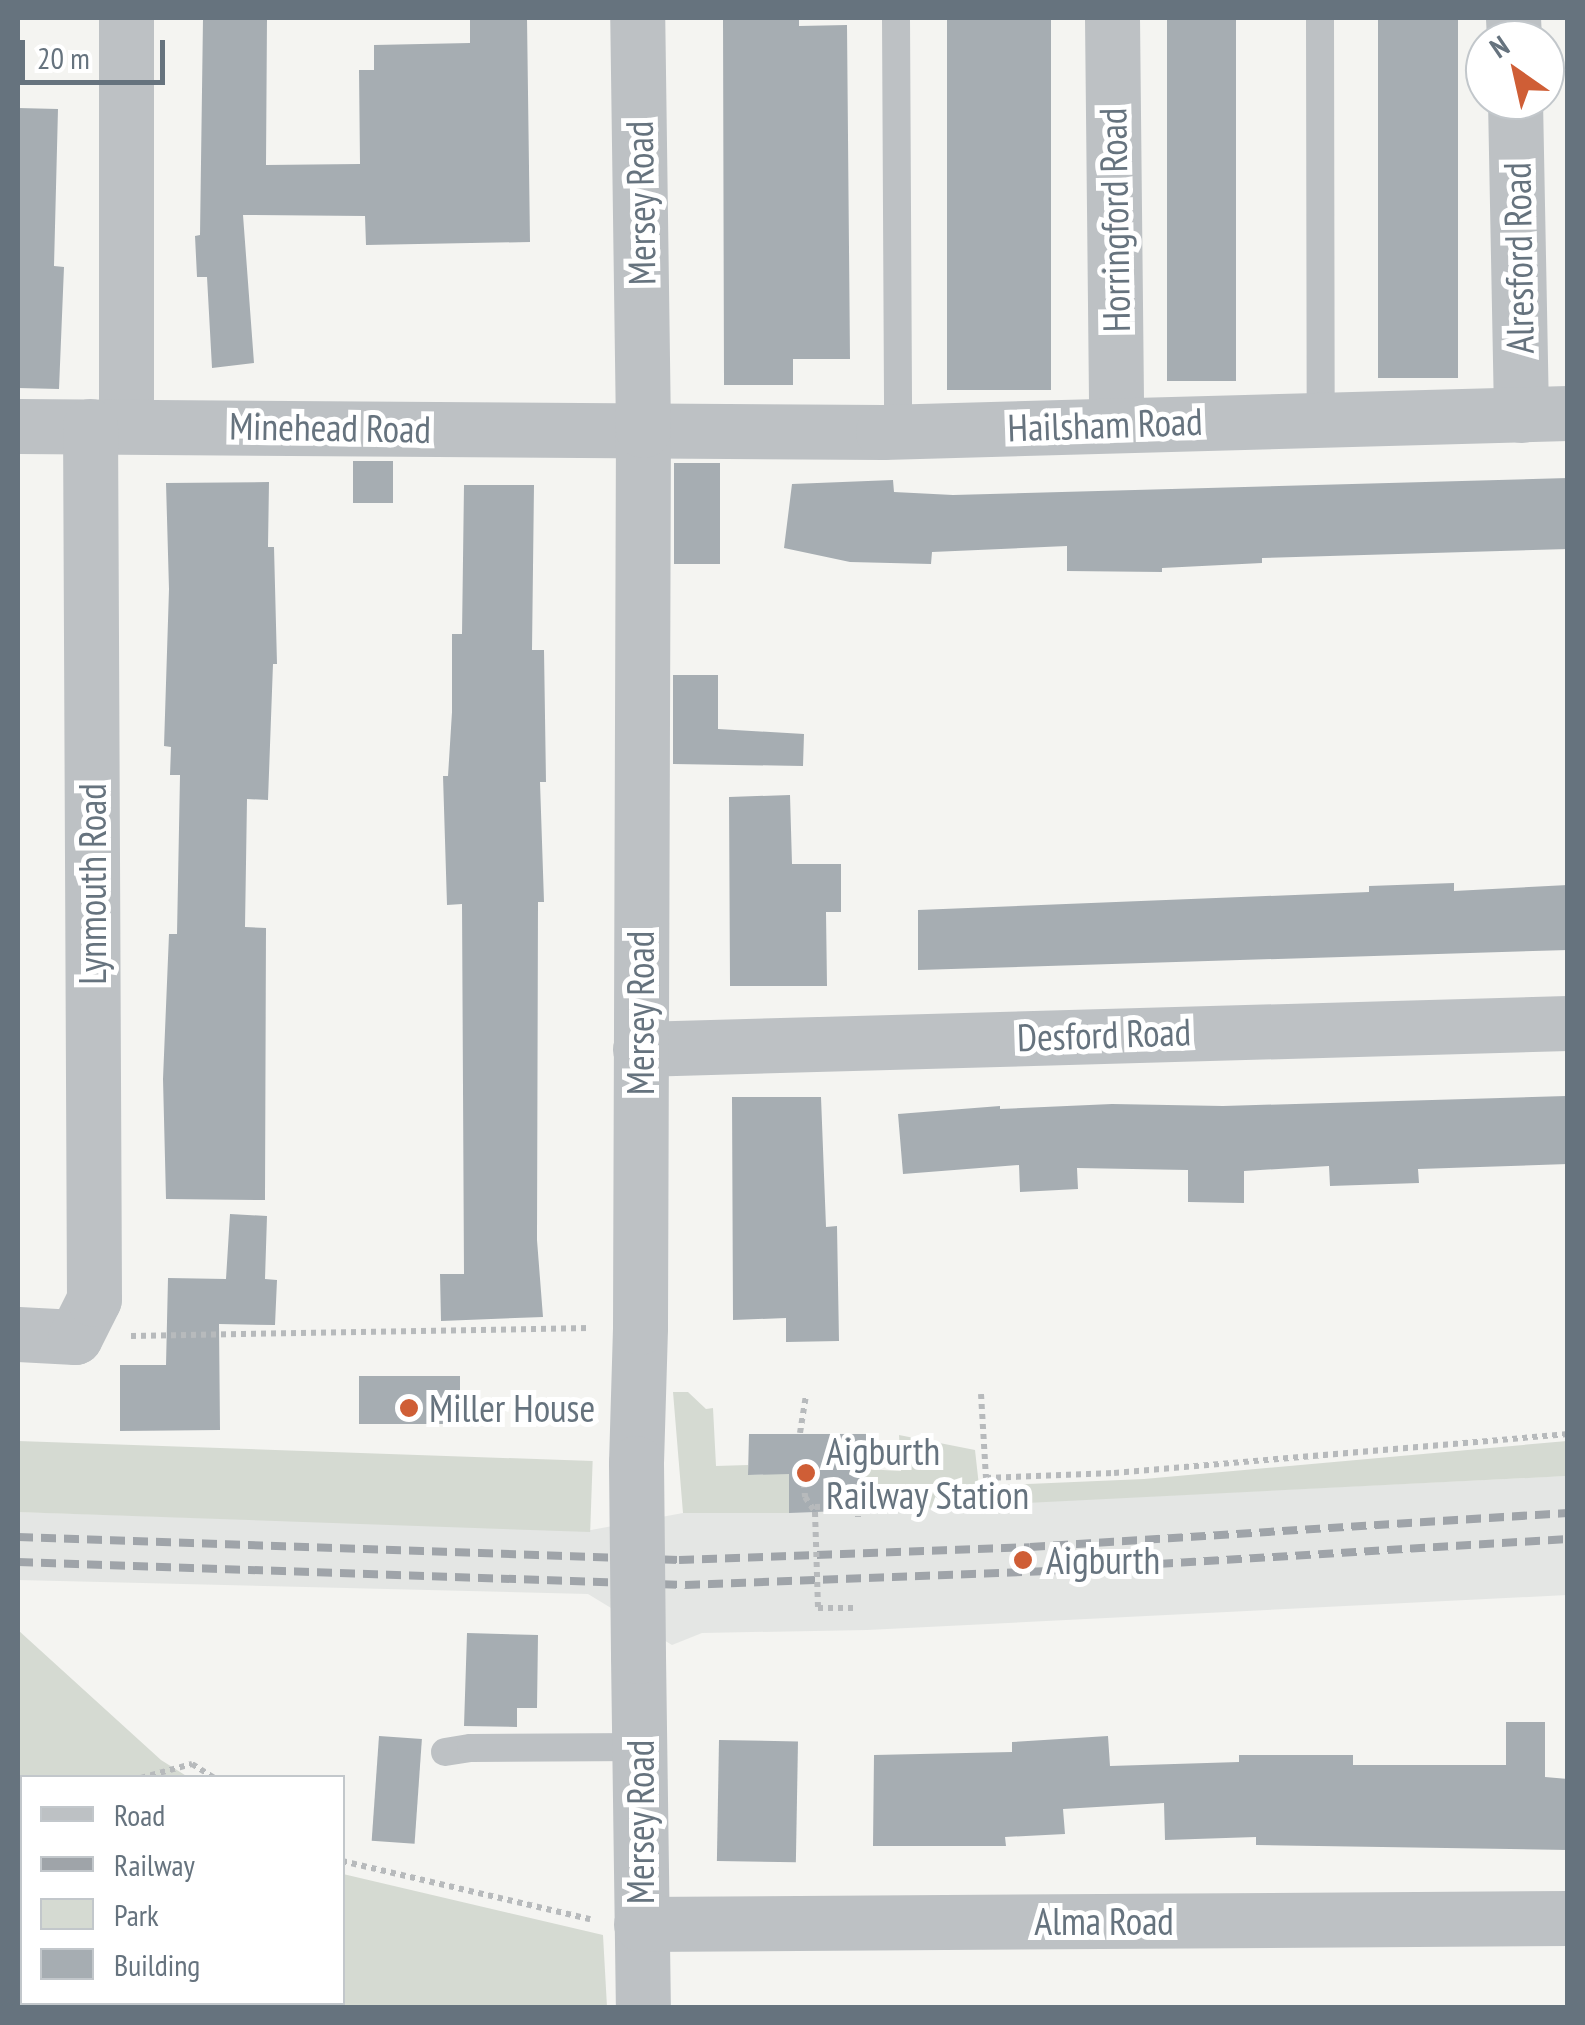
<!DOCTYPE html>
<style>
body{margin:0}
#map{position:relative;width:1585px;height:2025px;overflow:hidden;background:#f4f4f1;font-family:"PT Sans Narrow",sans-serif}
div>[style]{position:absolute}
[style*='--x']{left:calc(var(--x)*1px);top:calc(var(--y)*1px);width:calc(var(--w)*1px);rotate:calc(var(--a)*1deg)}
.built>*{inset:0;background:#e4e6e4}
.green>*{inset:0;background:#d5dad2;transform-origin:0 0}
.building>*{inset:0;background:#a6adb2;transform-origin:0 0}
.path>*{height:6px;margin-top:-3px;transform-origin:0;background:repeating-linear-gradient(90deg,#b7babc 0 5px,transparent 0 10px)}
.lane>*{height:28px;margin:-14px;padding:0 14px;transform-origin:14px;border-radius:14px;background:#bdc1c4}
.street>*{height:55px;margin:-27.5px;padding:0 27.5px;transform-origin:27.5px;border-radius:27.5px;background:#bdc1c4}
.rail>*{height:8px;margin-top:-4px;transform-origin:0;background:repeating-linear-gradient(90deg,#9fa4a9 0 15px,transparent 0 23px)}
.path-bridge>*{height:6px;margin-top:-3px;transform-origin:0;background:repeating-linear-gradient(90deg,#b7babc 0 5px,transparent 0 10px)}
.street-bridge>*{height:55px;margin:-27.5px;padding:0 27.5px;transform-origin:27.5px;border-radius:27.5px;background:#bdc1c4}
.dots>*{width:28px;height:28px;translate:-50% -50%;box-sizing:border-box;border:5px solid #fff;border-radius:50%}
span{translate:-50% -50%;white-space:nowrap;text-align:center;line-height:1.15;-webkit-text-stroke:10px #fff;paint-order:stroke}
.street-label{font-size:38px;color:#66737e}
.poi-label{font-size:38px;color:#66737e}
.left{translate:0 -50%;text-align:left}
.frame{position:absolute;inset:0;border:20px solid #66737e;pointer-events:none}
.legend{position:absolute;left:20px;top:1775px;width:325px;height:230px;box-sizing:border-box;background:#fff;border:2px solid #c2c7cb;margin:0;padding:12px 18px;list-style:none;font-size:30px;color:#66737e}
.legend li{display:flex;align-items:center;gap:20px;height:50px}
.legend b{width:50px;border:2px solid #c2c7cb}
.north{position:absolute;left:1465px;top:20px;width:100px;height:100px;box-sizing:border-box;background:#fff;border:2px solid #c2c7cb;border-radius:50%;rotate:326deg;font-size:28px;font-weight:700;line-height:40px;text-align:center;color:#66737e}
.north::after{content:'';display:block;margin:auto;width:35px;height:45px;background:#cf5e36;clip-path:polygon(50% 0,100% 100%,50% 72%,0 100%)}
.scale{position:absolute;left:20px;top:40px;width:145px;height:45px;box-sizing:border-box;border:5px solid #66737e;border-top:0;padding-left:12px;font-size:30px;line-height:35px;white-space:nowrap;color:#66737e;-webkit-text-stroke:8px #fff;paint-order:stroke}
</style>
<div id="map">
<div class="built">
<div style="clip-path:polygon(1567px 1476px,1567px 1595px,867px 1630px,702px 1633px,672px 1645px,588px 1594px,18px 1580px,18px 1512px,591px 1530px,683px 1513px,840px 1511px,841px 1500px,863px 1500px,864px 1510px)"></div>
</div>
<div class="green">
<div style="clip-path:polygon(673px 1392px,688px 1392px,706px 1409px,713px 1408px,716px 1466px,748px 1465px,749px 1475px,789px 1473px,789px 1513px,683px 1513px)"></div>
<div style="clip-path:polygon(899px 1435px,975px 1450px,979px 1486px,1144px 1479px,1567px 1441px,1567px 1476px,863px 1511px,865px 1469px,901px 1471px)"></div>
<div style="left:18px;top:1441px;width:575px;height:71px;rotate:2deg"></div>
<div style="clip-path:polygon(18px 1630px,161px 1760px,188px 1777px,22px 1778px,22px 2002px,342px 2002px,343px 1874px,603px 1935px,607px 2007px,18px 2007px)"></div>
</div>
<div class="building">
<div style="clip-path:polygon(203px 18px,267px 18px,266px 165px,360px 164px,359px 70px,374px 70px,374px 45px,470px 43px,470px 18px,527px 18px,530px 242px,366px 245px,365px 216px,243px 215px,254px 363px,212px 368px,207px 277px,197px 277px,195px 236px,200px 235px)"></div>
<div style="clip-path:polygon(723px 18px,799px 18px,799px 26px,847px 25px,850px 359px,793px 359px,793px 385px,724px 385px)"></div>
<div style="left:947px;top:18px;width:104px;height:372px"></div>
<div style="left:1167px;top:18px;width:69px;height:363px"></div>
<div style="left:1378px;top:18px;width:80px;height:360px"></div>
<div style="clip-path:polygon(18px 108px,58px 109px,54px 266px,64px 267px,59px 389px,18px 388px)"></div>
<div style="left:393px;top:461px;width:42px;height:40px;rotate:90deg"></div>
<div style="left:674px;top:463px;width:46px;height:101px"></div>
<div style="clip-path:polygon(1568px 478px,1568px 549px,1262px 558px,1262px 563px,1162px 568px,1162px 572px,1067px 571px,1067px 546px,932px 552px,931px 564px,850px 562px,784px 548px,792px 484px,893px 480px,894px 492px,953px 495px)"></div>
<div style="clip-path:polygon(269px 482px,268px 547px,274px 547px,277px 664px,273px 664px,268px 800px,247px 799px,245px 927px,266px 928px,265px 1200px,166px 1199px,163px 1079px,169px 934px,177px 934px,180px 775px,170px 775px,171px 747px,164px 746px,169px 589px,166px 483px)"></div>
<div style="clip-path:polygon(464px 485px,534px 485px,532px 650px,544px 650px,546px 782px,540px 782px,544px 902px,538px 902px,537px 1240px,543px 1317px,441px 1321px,440px 1274px,464px 1274px,462px 904px,447px 905px,443px 776px,448px 776px,452px 712px,452px 634px,462px 634px)"></div>
<div style="clip-path:polygon(673px 675px,718px 675px,718px 729px,804px 734px,803px 766px,673px 764px)"></div>
<div style="clip-path:polygon(790px 795px,792px 864px,841px 864px,841px 912px,826px 912px,827px 986px,730px 986px,729px 797px)"></div>
<div style="clip-path:polygon(1454px 883px,1454px 891px,1568px 885px,1568px 950px,918px 970px,918px 910px,1369px 892px,1369px 886px)"></div>
<div style="clip-path:polygon(1566px 1096px,1568px 1164px,1418px 1169px,1419px 1183px,1330px 1186px,1329px 1166px,1244px 1171px,1244px 1203px,1188px 1202px,1188px 1170px,1077px 1168px,1078px 1189px,1020px 1192px,1019px 1165px,903px 1174px,898px 1114px,1000px 1106px,1000px 1109px,1112px 1104px,1223px 1106px)"></div>
<div style="clip-path:polygon(732px 1097px,821px 1097px,826px 1227px,837px 1226px,839px 1341px,786px 1342px,786px 1318px,733px 1320px)"></div>
<div style="clip-path:polygon(230px 1214px,267px 1216px,265px 1279px,277px 1280px,275px 1325px,219px 1324px,220px 1430px,120px 1431px,120px 1365px,166px 1365px,168px 1278px,226px 1279px)"></div>
<div style="left:359px;top:1376px;width:101px;height:48px"></div>
<div style="clip-path:polygon(749px 1434px,867px 1434px,863px 1500px,841px 1500px,841px 1511px,789px 1513px,789px 1474px,748px 1475px)"></div>
<div style="clip-path:polygon(467px 1633px,538px 1635px,537px 1708px,517px 1708px,517px 1727px,464px 1726px)"></div>
<div style="clip-path:polygon(1506px 1722px,1545px 1722px,1545px 1777px,1568px 1779px,1568px 1850px,1256px 1845px,1256px 1837px,1165px 1840px,1164px 1803px,1063px 1809px,1065px 1834px,1005px 1837px,1006px 1846px,873px 1846px,874px 1755px,1012px 1752px,1012px 1742px,1108px 1736px,1110px 1766px,1239px 1762px,1239px 1755px,1353px 1755px,1353px 1765px,1506px 1765px)"></div>
<div style="left:379px;top:1736px;width:43px;height:105px;rotate:4deg"></div>
<div style="left:719px;top:1740px;width:79px;height:121px;rotate:1deg"></div>
</div>
<div class="path">
<div style="--x:131;--y:1336;--w:458;--a:-1"></div>
<div style="--x:981;--y:1394;--w:84;--a:86.6"></div>
<div style="--x:986;--y:1478;--w:128;--a:-2.2"></div>
<div style="--x:1114;--y:1473;--w:456;--a:-4.9"></div>
<div style="--x:800;--y:1433;--w:39;--a:-81"></div>
<div style="--x:803;--y:1473;--w:24;--a:85"></div>
<div style="--x:805;--y:1497;--w:18;--a:56"></div>
<div style="--x:815;--y:1507;--w:43;--a:-1.3"></div>
<div style="--x:858;--y:1506;--w:11;--a:90"></div>
<div style="--x:818;--y:1608;--w:40;--a:0"></div>
<div style="--x:141;--y:1778;--w:53;--a:-15.4"></div>
<div style="--x:192;--y:1764;--w:26;--a:32"></div>
<div style="--x:342;--y:1861;--w:255;--a:13.2"></div>
</div>
<div class="lane">
<div style="--x:896;--y:18;--w:413;--a:89.7"></div>
<div style="--x:1320;--y:18;--w:401;--a:89.9"></div>
<div style="--x:445;--y:1752;--w:26;--a:-9"></div>
<div style="--x:471;--y:1748;--w:169;--a:-0.3"></div>
</div>
<div class="street">
<div style="--x:1112;--y:18;--w:405;--a:89.4"></div>
<div style="--x:1513;--y:18;--w:22;--a:87"></div>
<div style="--x:1515;--y:100;--w:315;--a:88.9"></div>
<div style="--x:126;--y:424;--w:406;--a:-90"></div>
<div style="--x:18;--y:426;--w:865;--a:0.4"></div>
<div style="--x:883;--y:432;--w:685;--a:-1.59"></div>
<div style="--x:640;--y:1049;--w:928;--a:-1.6"></div>
<div style="--x:18;--y:1334;--w:57;--a:3"></div>
<div style="--x:75;--y:1337;--w:42;--a:-63.4"></div>
<div style="--x:94;--y:1299;--w:873;--a:-90.26"></div>
<div style="--x:636;--y:1463;--w:136;--a:-88.3"></div>
<div style="--x:640;--y:1327;--w:897;--a:-89.81"></div>
<div style="--x:643;--y:430;--w:412;--a:-90.8"></div>
<div style="--x:638;--y:1656;--w:352;--a:89.2"></div>
<div style="--x:641;--y:1924;--w:927;--a:-0.37"></div>
</div>
<div class="rail">
<div style="--x:18;--y:1537;--w:661;--a:1.99"></div>
<div style="--x:679;--y:1560;--w:351;--a:-2.1"></div>
<div style="--x:1030;--y:1547;--w:539;--a:-3.62"></div>
<div style="--x:18;--y:1562;--w:667;--a:1.97"></div>
<div style="--x:685;--y:1585;--w:358;--a:-2.2"></div>
<div style="--x:1043;--y:1571;--w:526;--a:-3.49"></div>
</div>
<div class="path-bridge">
<div style="--x:815;--y:1512;--w:96;--a:88.2"></div>
</div>
<div class="street-bridge">
<div style="--x:636;--y:1463;--w:193;--a:89.4"></div>
</div>
<div class="dots">
<div style="left:409px;top:1408px;background:#cf5e36"></div>
<div style="left:806px;top:1473px;background:#cf5e36"></div>
<div style="left:1023px;top:1560px;background:#cf5e36"></div>
</div>
<div class="street-label">
<span style="left:640px;top:203px;rotate:-91deg">Mersey Road</span>
<span style="left:1114px;top:220px;rotate:-91deg">Horringford Road</span>
<span style="left:1518px;top:258px;rotate:-91deg">Alresford Road</span>
<span style="left:1105px;top:424px;rotate:-2deg">Hailsham Road</span>
<span style="left:330px;top:427px;rotate:1deg">Minehead Road</span>
<span style="left:92px;top:884px;rotate:-90deg">Lynmouth Road</span>
<span style="left:640px;top:1013px;rotate:-90deg">Mersey Road</span>
<span style="left:1104px;top:1034px;rotate:-2deg">Desford Road</span>
<span style="left:640px;top:1822px;rotate:-90deg">Mersey Road</span>
<span style="left:1104px;top:1921px">Alma Road</span>
</div>
<div class="poi-label">
<span class="left" style="left:429px;top:1408px">Miller House</span>
<span class="left" style="left:826px;top:1473px">Aigburth<br>Railway Station</span>
<span class="left" style="left:1046px;top:1560px">Aigburth</span>
</div>
<div class="frame"></div>
<ul class="legend">
<li><b style="height:12px;background:#bdc1c4"></b>Road</li>
<li><b style="height:12px;background:#9fa4a9"></b>Railway</li>
<li><b style="height:28px;background:#d5dad2"></b>Park</li>
<li><b style="height:28px;background:#a6adb2"></b>Building</li>
</ul>
<div class="north">N</div>
<div class="scale">20 m</div>
</div>
